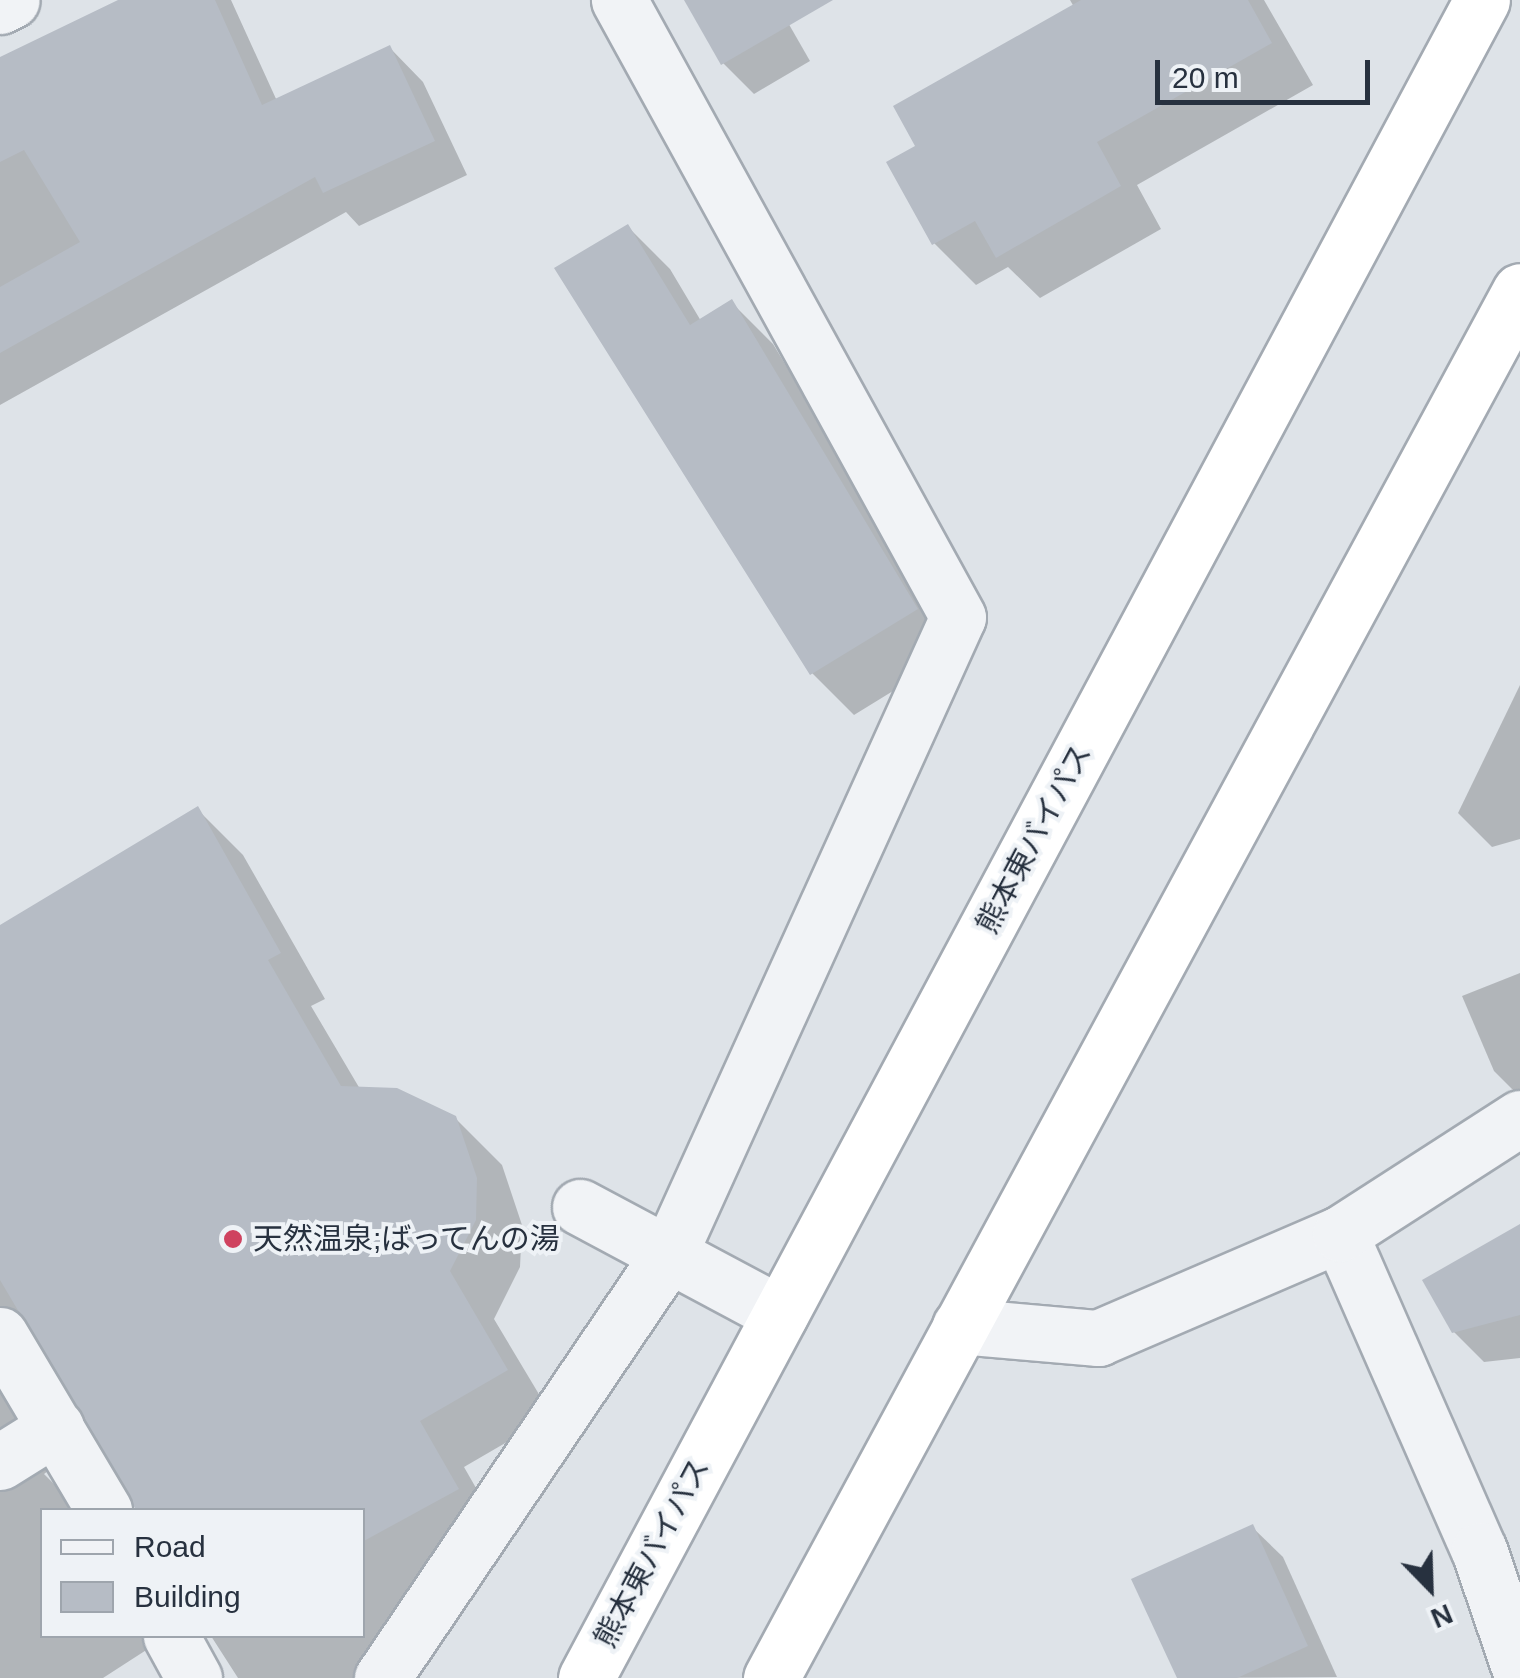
<!DOCTYPE html>
<meta charset="utf-8">
<style>
body{margin:0}
#map{position:relative;width:1520px;height:1678px;overflow:hidden;background:#dee3e8;font-family:Helvetica,"Noto Sans JP",sans-serif}
div>[style]{position:absolute}
[style*='--x']{left:calc(var(--x)*1px);top:calc(var(--y)*1px);width:calc(var(--w)*1px);rotate:calc(var(--a)*1deg)}
.shadow>*{inset:0;background:#0003}
.building>*{inset:0;background:#b6bcc5}
.roads{filter:drop-shadow(2px 0 #a3aab2) drop-shadow(-2px 0 #a3aab2) drop-shadow(0 2px #a3aab2) drop-shadow(0 -2px #a3aab2)}
.street>*{height:55px;margin:-27.5px;padding:0 27.5px;transform-origin:27.5px;border-radius:27.5px;background:#f1f3f6}
.highway>*{height:55px;margin:-27.5px;padding:0 27.5px;transform-origin:27.5px;border-radius:27.5px;background:#fff}
.dots>*{width:28px;height:28px;translate:-50% -50%;box-sizing:border-box;border:5px solid #eef2f6;border-radius:50%}
span{translate:-50% -50%;white-space:nowrap;text-align:center;line-height:1.15;-webkit-text-stroke:8px #eef2f6;paint-order:stroke}
.street-label{font-size:30px;color:#27313f}
.poi-label{font-size:30px;color:#27313f}
.left{translate:0 -50%;text-align:left}
.legend{position:absolute;left:40px;top:1508px;width:325px;height:130px;box-sizing:border-box;background:#eef2f6;border:2px solid #9ea5ad;margin:0;padding:12px 18px;list-style:none;font-size:30px;color:#27313f}
.legend li{display:flex;align-items:center;gap:20px;height:50px}
.legend b{width:50px;border:2px solid #9ea5ad}
.north{position:absolute;left:1380px;top:1538px;width:100px;height:100px;-webkit-text-stroke:8px #eef2f6;paint-order:stroke;rotate:157deg;font-size:28px;font-weight:700;line-height:40px;text-align:center;color:#27313f}
.north::after{content:'';display:block;margin:auto;width:35px;height:45px;background:#27313f;clip-path:polygon(50% 0,100% 100%,50% 72%,0 100%)}
.scale{position:absolute;left:1155px;top:60px;width:215px;height:45px;box-sizing:border-box;border:5px solid #27313f;border-top:0;padding-left:12px;font-size:30px;line-height:35px;white-space:nowrap;color:#27313f;-webkit-text-stroke:8px #eef2f6;paint-order:stroke}
</style>
<div id="map">
<div class="shadow">
<div style="clip-path:polygon(128px 0,231px 0,277px 101px,390px 48px,423px 82px,467px 175px,359px 226px,346px 212px,0 405px,0 61px)"></div>
<div style="clip-path:polygon(687px 0,775px 0,810px 61px,754px 94px,723px 63px)"></div>
<div style="clip-path:polygon(1070px 0,1264px 0,1313px 85px,1137px 185px,1161px 229px,1040px 298px,1008px 267px,976px 285px,934px 243px,919px 147px,1074px 7px)"></div>
<div style="clip-path:polygon(628px 227px,670px 269px,701px 321px,732px 303px,773px 344px,958px 651px,854px 715px,812px 673px)"></div>
<div style="clip-path:polygon(1520px 685px,1520px 839px,1492px 847px,1458px 813px)"></div>
<div style="clip-path:polygon(197px 809px,243px 855px,325px 999px,311px 1006px,360px 1089px,455px 1118px,502px 1165px,522px 1225px,520px 1267px,494px 1319px,552px 1416px,464px 1467px,503px 1535px,361px 1678px,238px 1678px,211px 1636px,362px 1636px,362px 1510px,138px 1510px,47px 1349px,29px 1354px,57px 1464px,44px 1474px,80px 1510px,42px 1510px,42px 1636px,168px 1636px,103px 1678px,0 1678px,0 927px)"></div>
<div style="clip-path:polygon(1520px 973px,1520px 1097px,1494px 1071px,1462px 996px)"></div>
<div style="clip-path:polygon(1520px 1227px,1520px 1358px,1484px 1362px,1454px 1332px)"></div>
<div style="clip-path:polygon(1252px 1527px,1283px 1557px,1337px 1677px,1180px 1678px)"></div>
</div>
<div class="building">
<div style="clip-path:polygon(118px 0,215px 0,262px 105px,390px 45px,435px 141px,323px 193px,315px 177px,0 353px,0 287px,80px 242px,24px 150px,0 162px,0 57px)"></div>
<div style="clip-path:polygon(684px 0,833px 0,721px 65px)"></div>
<div style="clip-path:polygon(1081px 0,1248px 0,1272px 43px,1097px 142px,1121px 186px,996px 258px,975px 221px,932px 245px,886px 162px,915px 146px,893px 106px)"></div>
<div style="clip-path:polygon(628px 224px,690px 325px,732px 299px,918px 609px,810px 675px,554px 268px)"></div>
<div style="clip-path:polygon(198px 806px,281px 953px,268px 960px,341px 1086px,397px 1088px,456px 1116px,477px 1178px,476px 1220px,450px 1271px,508px 1370px,420px 1421px,459px 1489px,362px 1542px,362px 1510px,136px 1510px,0 1280px,0 925px)"></div>
<div style="clip-path:polygon(1520px 1224px,1520px 1315px,1452px 1333px,1422px 1280px)"></div>
<div style="clip-path:polygon(1253px 1524px,1308px 1646px,1237px 1678px,1177px 1678px,1131px 1579px)"></div>
</div>
<div class="roads">
<div class="street">
<div style="--x:0;--y:6;--w:13;--a:-27"></div>
<div style="--x:580;--y:1207;--w:227;--a:28.1"></div>
<div style="--x:1340;--y:1234;--w:345;--a:66.3"></div>
<div style="--x:1479;--y:1550;--w:127;--a:71.1"></div>
<div style="--x:960;--y:1326;--w:139;--a:5"></div>
<div style="--x:1098;--y:1338;--w:263;--a:-23.3"></div>
<div style="--x:1340;--y:1234;--w:214;--a:-32.8"></div>
<div style="--x:0;--y:1335;--w:204;--a:59.3"></div>
<div style="--x:0;--y:1462;--w:66;--a:-32"></div>
<div style="--x:171;--y:1636;--w:48;--a:61.3"></div>
<div style="--x:382;--y:1678;--w:512;--a:-55.91"></div>
<div style="--x:669;--y:1254;--w:699;--a:-65.6"></div>
<div style="--x:958;--y:617;--w:704;--a:-118.79"></div>
</div>
<div class="highway">
<div style="--x:586;--y:1678;--w:1902;--a:-61.9"></div>
<div style="--x:771;--y:1678;--w:1576;--a:-61.63"></div>
</div>
</div>
<div class="dots">
<div style="left:233px;top:1239px;background:#cf425f"></div>
</div>
<div class="street-label">
<span style="left:1034px;top:839px;rotate:-62deg">熊本東バイパス</span>
<span style="left:652px;top:1553px;rotate:-62deg">熊本東バイパス</span>
</div>
<div class="poi-label">
<span class="left" style="left:253px;top:1239px">天然温泉;ばってんの湯</span>
</div>
<ul class="legend">
<li><b style="height:12px;background:#f1f3f6"></b>Road</li>
<li><b style="height:28px;background:#b6bcc5"></b>Building</li>
</ul>
<div class="north">N</div>
<div class="scale">20 m</div>
</div>
